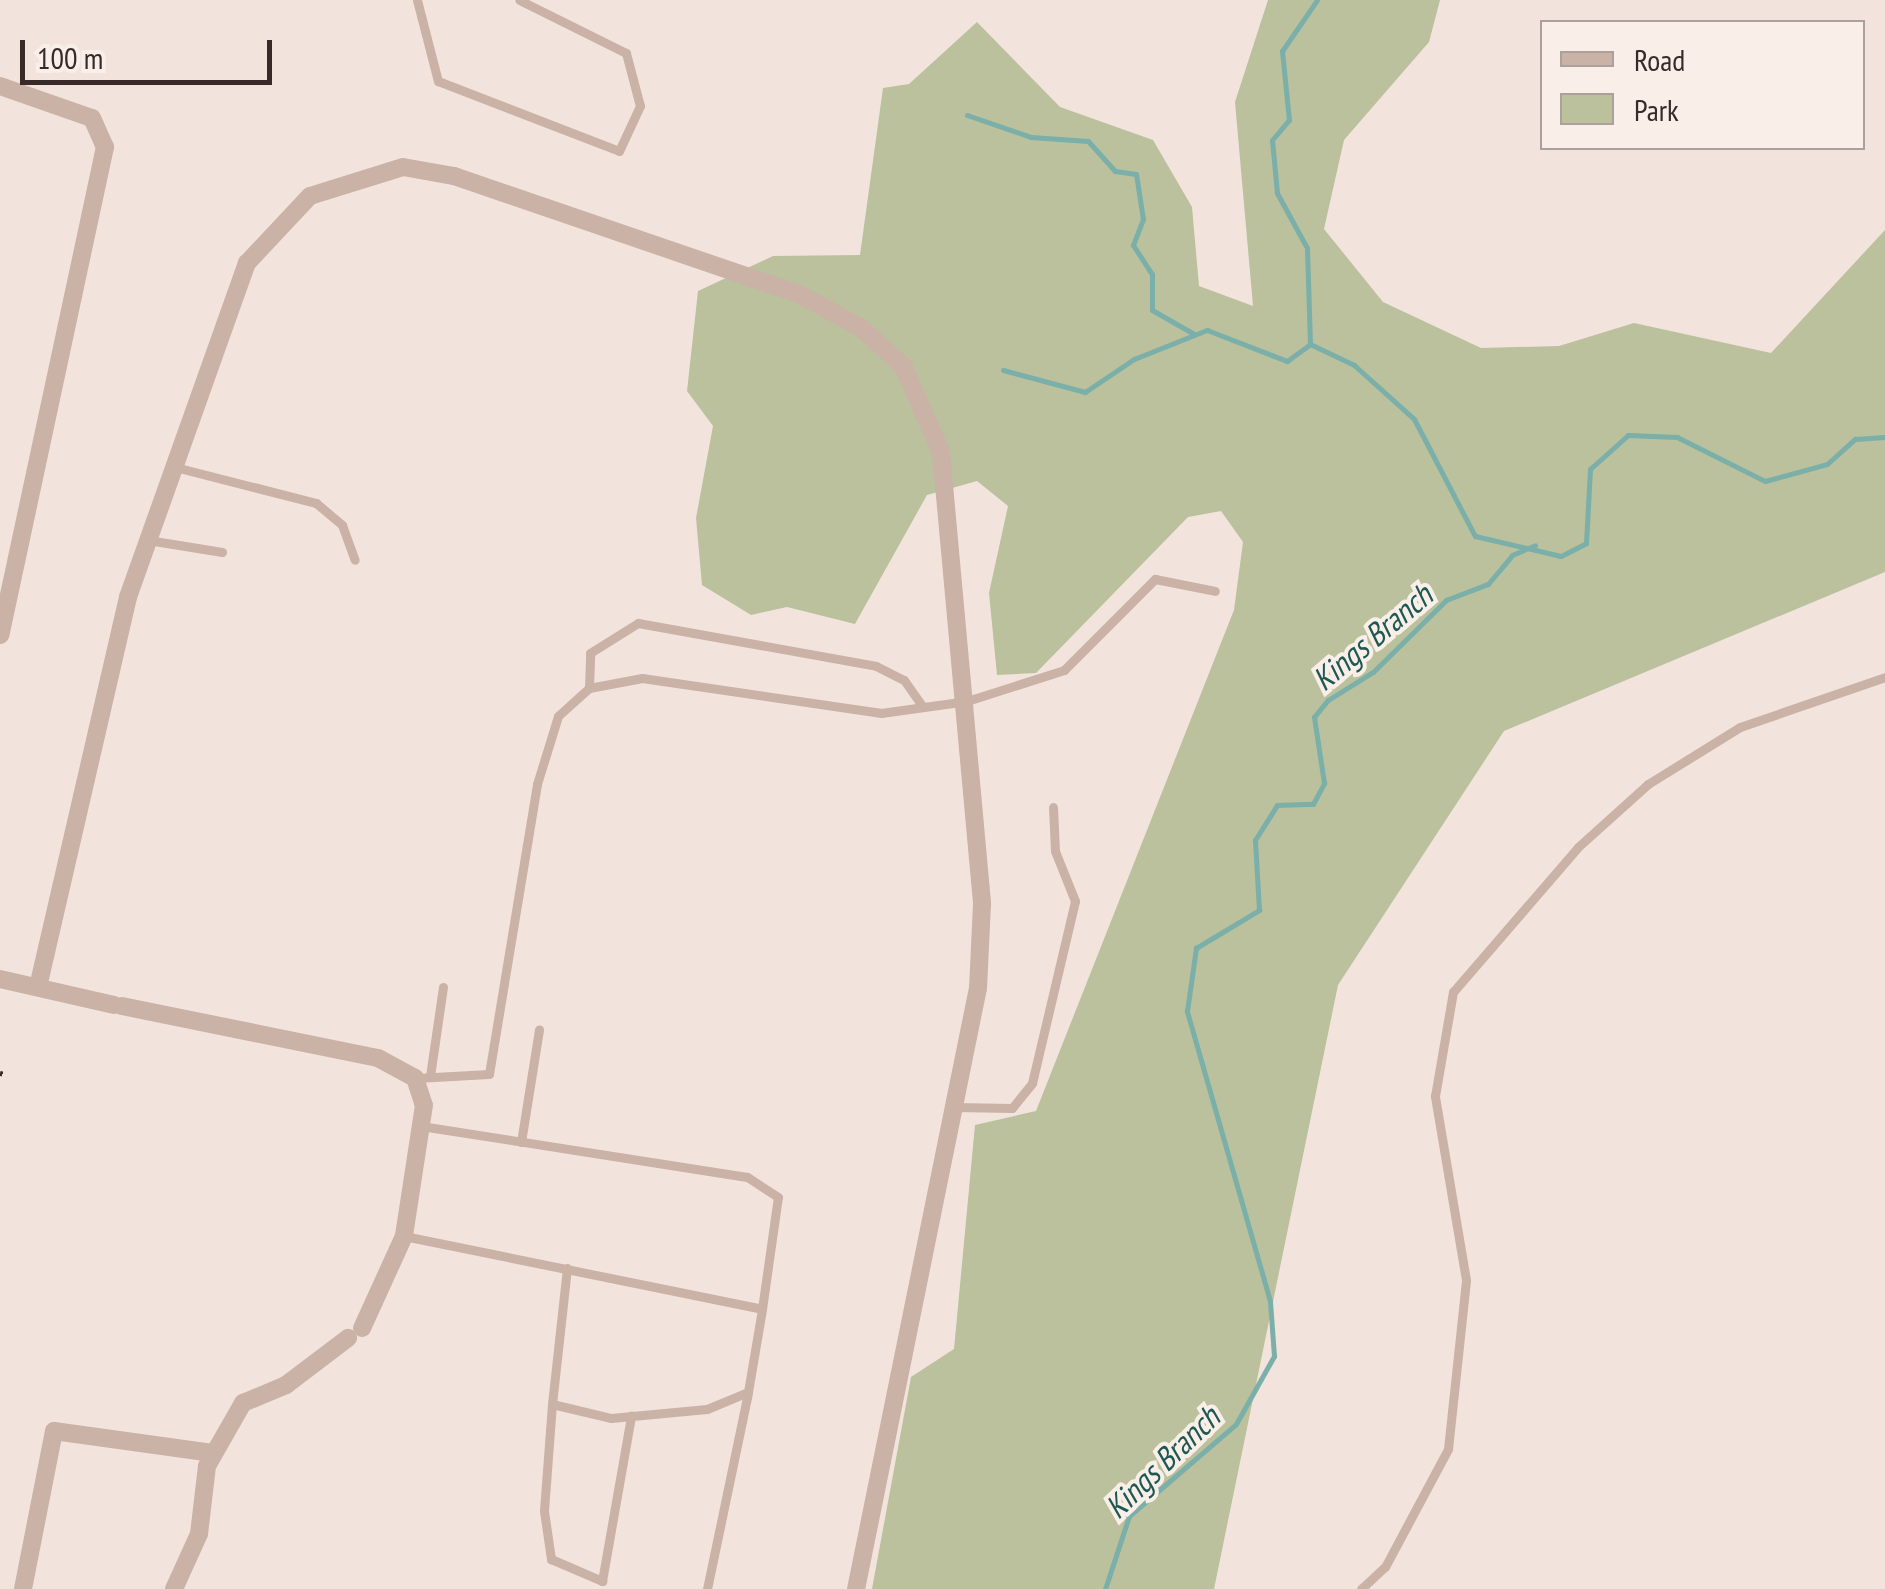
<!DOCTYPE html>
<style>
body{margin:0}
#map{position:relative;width:1885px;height:1589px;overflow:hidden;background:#f2e4dc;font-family:"PT Sans Narrow",sans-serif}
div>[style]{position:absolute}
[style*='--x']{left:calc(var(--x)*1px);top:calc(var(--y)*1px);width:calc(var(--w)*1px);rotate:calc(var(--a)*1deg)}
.green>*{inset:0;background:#bac19c}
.stream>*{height:5px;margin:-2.5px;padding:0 2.5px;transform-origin:2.5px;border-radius:2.5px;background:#7bafa9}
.service>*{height:9px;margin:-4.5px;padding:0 4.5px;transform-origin:4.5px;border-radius:4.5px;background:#cab2a7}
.minor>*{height:18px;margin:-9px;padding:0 9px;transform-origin:9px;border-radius:9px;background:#cab2a7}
.rail>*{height:5px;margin-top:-2.5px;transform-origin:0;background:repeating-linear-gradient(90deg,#372a28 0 2.5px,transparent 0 10.5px)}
span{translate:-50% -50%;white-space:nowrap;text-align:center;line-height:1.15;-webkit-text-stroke:8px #f9efe8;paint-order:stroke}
.water-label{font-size:32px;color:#1d5852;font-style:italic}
.legend{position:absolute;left:1540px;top:20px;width:325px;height:130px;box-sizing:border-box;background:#f9efe8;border:2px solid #aba09b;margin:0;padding:12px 18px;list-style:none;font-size:30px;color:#372a28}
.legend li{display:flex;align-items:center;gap:20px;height:50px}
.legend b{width:50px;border:2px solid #aba09b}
.scale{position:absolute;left:20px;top:40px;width:252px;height:45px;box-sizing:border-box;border:5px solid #372a28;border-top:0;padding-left:12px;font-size:30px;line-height:35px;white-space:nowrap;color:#372a28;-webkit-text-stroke:8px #f9efe8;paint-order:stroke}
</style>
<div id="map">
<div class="green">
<div style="clip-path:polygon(1268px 0,1440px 0,1429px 42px,1344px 140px,1324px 229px,1383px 302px,1481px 348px,1559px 346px,1634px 323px,1771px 353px,1885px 230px,1885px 572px,1504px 731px,1338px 985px,1214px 1589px,872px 1589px,911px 1377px,954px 1349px,975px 1125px,1036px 1111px,1234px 610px,1243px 542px,1221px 511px,1188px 517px,1036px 673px,997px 675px,989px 593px,1008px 506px,977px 481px,927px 495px,855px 624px,787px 607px,751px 615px,702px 585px,696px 518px,713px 426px,687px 391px,698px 291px,773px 256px,860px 255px,883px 88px,909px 84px,977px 22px,1060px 107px,1153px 140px,1192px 207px,1199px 286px,1253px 306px,1235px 102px)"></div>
</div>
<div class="stream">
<div style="--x:967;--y:115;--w:68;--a:19"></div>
<div style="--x:1031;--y:137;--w:57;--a:4"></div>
<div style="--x:1088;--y:141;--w:40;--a:48"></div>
<div style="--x:1115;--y:171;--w:21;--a:8"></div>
<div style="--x:1136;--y:174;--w:46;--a:81.2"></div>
<div style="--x:1143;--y:219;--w:28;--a:111"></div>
<div style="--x:1133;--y:245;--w:35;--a:57"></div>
<div style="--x:1152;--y:274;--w:36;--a:90"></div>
<div style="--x:1152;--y:310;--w:48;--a:29.7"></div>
<div style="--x:1310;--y:344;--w:49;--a:25.5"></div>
<div style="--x:1354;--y:365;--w:81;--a:42"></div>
<div style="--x:1414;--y:419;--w:132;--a:62.5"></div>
<div style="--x:1475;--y:536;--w:88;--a:13.1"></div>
<div style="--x:1561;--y:556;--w:28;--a:-27"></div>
<div style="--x:1586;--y:543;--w:74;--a:-86.9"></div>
<div style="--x:1590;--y:469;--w:51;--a:-41.8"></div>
<div style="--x:1628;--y:435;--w:49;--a:2.3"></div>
<div style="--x:1677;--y:437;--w:98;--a:26.6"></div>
<div style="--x:1765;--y:481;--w:64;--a:-15.3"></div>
<div style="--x:1827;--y:464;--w:38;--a:-42"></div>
<div style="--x:1855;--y:439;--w:30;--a:-4"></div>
<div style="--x:1003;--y:370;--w:85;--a:15"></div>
<div style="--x:1085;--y:392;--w:59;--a:-34"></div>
<div style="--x:1134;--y:359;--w:79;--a:-21.7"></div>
<div style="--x:1207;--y:330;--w:86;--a:21.2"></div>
<div style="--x:1287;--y:361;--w:29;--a:-36"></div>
<div style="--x:1310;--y:344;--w:96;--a:-91.8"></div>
<div style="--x:1307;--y:248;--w:63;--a:-118.6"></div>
<div style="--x:1277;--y:193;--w:53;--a:-95.4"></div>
<div style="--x:1272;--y:140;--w:26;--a:-50"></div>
<div style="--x:1289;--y:120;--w:69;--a:-95.8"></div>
<div style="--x:1282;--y:51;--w:62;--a:-55.5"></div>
<div style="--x:1105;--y:1589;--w:77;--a:-71.8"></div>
<div style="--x:1129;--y:1516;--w:141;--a:-40.7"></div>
<div style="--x:1236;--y:1424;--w:78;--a:-60.8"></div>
<div style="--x:1274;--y:1356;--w:55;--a:-94.2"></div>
<div style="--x:1270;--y:1301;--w:302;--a:-106"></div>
<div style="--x:1187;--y:1011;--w:64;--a:-81.9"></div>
<div style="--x:1196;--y:948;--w:74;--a:-31.1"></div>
<div style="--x:1259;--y:910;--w:70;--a:-93.3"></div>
<div style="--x:1255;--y:840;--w:41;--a:-57.8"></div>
<div style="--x:1277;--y:805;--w:36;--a:-2"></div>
<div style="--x:1313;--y:804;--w:24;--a:-62"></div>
<div style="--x:1324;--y:783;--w:67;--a:-98.6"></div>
<div style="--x:1314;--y:717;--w:22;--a:-51"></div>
<div style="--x:1328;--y:700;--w:53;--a:-31.9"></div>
<div style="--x:1373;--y:672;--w:103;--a:-44.6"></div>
<div style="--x:1446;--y:600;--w:45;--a:-20.9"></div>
<div style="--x:1488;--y:584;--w:38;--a:-50"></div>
<div style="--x:1512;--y:555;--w:25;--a:-23"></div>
</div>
<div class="service">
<div style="--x:417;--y:0;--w:84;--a:75.5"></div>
<div style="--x:438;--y:81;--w:194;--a:21.1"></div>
<div style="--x:619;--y:151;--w:50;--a:-65"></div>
<div style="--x:640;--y:106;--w:55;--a:-104.8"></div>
<div style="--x:626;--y:53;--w:119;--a:-153.6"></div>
<div style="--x:175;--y:467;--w:146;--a:14.3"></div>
<div style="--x:316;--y:503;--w:34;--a:40"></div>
<div style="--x:342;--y:525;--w:37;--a:70"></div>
<div style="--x:148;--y:540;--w:75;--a:9.2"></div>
<div style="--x:589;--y:688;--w:35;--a:-88"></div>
<div style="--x:590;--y:653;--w:57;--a:-32"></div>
<div style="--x:638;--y:623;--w:242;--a:10.2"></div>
<div style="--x:876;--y:666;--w:31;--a:27"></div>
<div style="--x:904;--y:680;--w:33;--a:55"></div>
<div style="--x:430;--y:1076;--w:90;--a:-81.7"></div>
<div style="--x:416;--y:1078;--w:73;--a:-3.1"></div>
<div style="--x:489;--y:1074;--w:294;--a:-80.6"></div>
<div style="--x:537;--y:784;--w:71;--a:-72.8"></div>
<div style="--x:558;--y:716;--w:42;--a:-42.1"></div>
<div style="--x:589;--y:688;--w:54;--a:-10.7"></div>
<div style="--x:642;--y:678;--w:242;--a:8.3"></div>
<div style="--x:881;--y:713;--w:87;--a:-7.9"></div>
<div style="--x:967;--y:701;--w:102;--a:-17.7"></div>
<div style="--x:1064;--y:670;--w:129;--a:-45"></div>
<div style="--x:1155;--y:579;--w:61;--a:11.3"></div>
<div style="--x:954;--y:1107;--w:58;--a:1"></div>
<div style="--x:1012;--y:1108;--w:32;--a:-51"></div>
<div style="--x:1032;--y:1083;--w:187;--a:-76.7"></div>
<div style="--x:1075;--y:901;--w:54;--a:-111.8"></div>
<div style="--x:1055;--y:851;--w:44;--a:-92.6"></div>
<div style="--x:521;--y:1142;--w:114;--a:-80.9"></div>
<div style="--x:404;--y:1236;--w:365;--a:11.5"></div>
<div style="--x:762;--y:1309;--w:113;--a:-81.9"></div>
<div style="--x:778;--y:1197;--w:37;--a:-147"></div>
<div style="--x:747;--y:1177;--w:330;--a:-171.1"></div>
<div style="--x:567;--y:1268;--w:137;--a:96.3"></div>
<div style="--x:552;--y:1404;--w:61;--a:13.3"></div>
<div style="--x:611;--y:1418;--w:96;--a:-5.4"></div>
<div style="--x:707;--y:1409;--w:44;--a:-22.5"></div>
<div style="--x:748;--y:1392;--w:84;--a:-80.4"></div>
<div style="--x:552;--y:1404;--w:107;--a:94.3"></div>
<div style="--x:544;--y:1511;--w:49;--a:81.7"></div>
<div style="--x:551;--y:1559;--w:56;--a:23.3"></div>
<div style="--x:602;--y:1581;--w:168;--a:-80"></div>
<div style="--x:707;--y:1589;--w:201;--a:-78.2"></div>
<div style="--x:1361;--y:1589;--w:33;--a:-43"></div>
<div style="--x:1385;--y:1567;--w:134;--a:-61.9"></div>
<div style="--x:1448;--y:1449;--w:170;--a:-83.9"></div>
<div style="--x:1466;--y:1280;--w:187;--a:-99.6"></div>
<div style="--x:1435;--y:1096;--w:106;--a:-80.2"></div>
<div style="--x:1453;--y:992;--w:191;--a:-49.2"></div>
<div style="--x:1578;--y:847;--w:94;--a:-42"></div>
<div style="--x:1648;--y:784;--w:108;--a:-31.8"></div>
<div style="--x:1740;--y:727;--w:153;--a:-19"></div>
</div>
<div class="minor">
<div style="--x:0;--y:86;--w:97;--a:19.2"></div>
<div style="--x:92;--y:118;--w:32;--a:66"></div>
<div style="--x:105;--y:147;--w:499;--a:102.1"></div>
<div style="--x:0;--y:979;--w:117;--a:12.8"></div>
<div style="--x:38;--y:987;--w:400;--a:-77"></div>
<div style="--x:128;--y:597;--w:355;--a:-70.4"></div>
<div style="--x:247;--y:263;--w:92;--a:-46.8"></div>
<div style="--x:310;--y:196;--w:97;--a:-17.3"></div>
<div style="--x:403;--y:167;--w:52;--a:10"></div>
<div style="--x:454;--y:176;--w:365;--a:18.9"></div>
<div style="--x:799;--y:294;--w:71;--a:28.7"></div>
<div style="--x:861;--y:328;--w:57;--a:42.1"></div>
<div style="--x:903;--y:366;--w:94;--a:66.2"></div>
<div style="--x:941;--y:452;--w:454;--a:84.8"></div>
<div style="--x:982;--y:904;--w:84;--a:92.7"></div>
<div style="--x:978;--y:988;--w:613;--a:101.47"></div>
<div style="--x:122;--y:1006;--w:261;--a:11.5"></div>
<div style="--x:378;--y:1058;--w:42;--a:28.4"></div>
<div style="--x:415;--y:1078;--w:28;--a:72"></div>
<div style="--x:424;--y:1105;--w:133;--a:98.7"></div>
<div style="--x:404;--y:1236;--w:101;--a:114.5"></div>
<div style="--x:23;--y:1589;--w:161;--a:-78.9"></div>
<div style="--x:54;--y:1431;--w:160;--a:7.9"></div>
<div style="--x:174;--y:1589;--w:60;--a:-65.6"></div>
<div style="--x:199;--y:1534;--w:68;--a:-83.3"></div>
<div style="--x:207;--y:1466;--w:73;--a:-60.3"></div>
<div style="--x:243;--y:1403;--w:47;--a:-22.7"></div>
<div style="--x:286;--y:1385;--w:78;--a:-37.2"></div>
</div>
<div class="rail">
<div style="--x:0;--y:1073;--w:10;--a:11"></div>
</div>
<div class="water-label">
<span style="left:1372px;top:637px;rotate:-40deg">Kings Branch</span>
<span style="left:1162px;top:1462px;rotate:-44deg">Kings Branch</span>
</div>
<ul class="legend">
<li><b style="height:12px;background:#cab2a7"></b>Road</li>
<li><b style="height:28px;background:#bac19c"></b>Park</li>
</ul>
<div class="scale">100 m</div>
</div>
